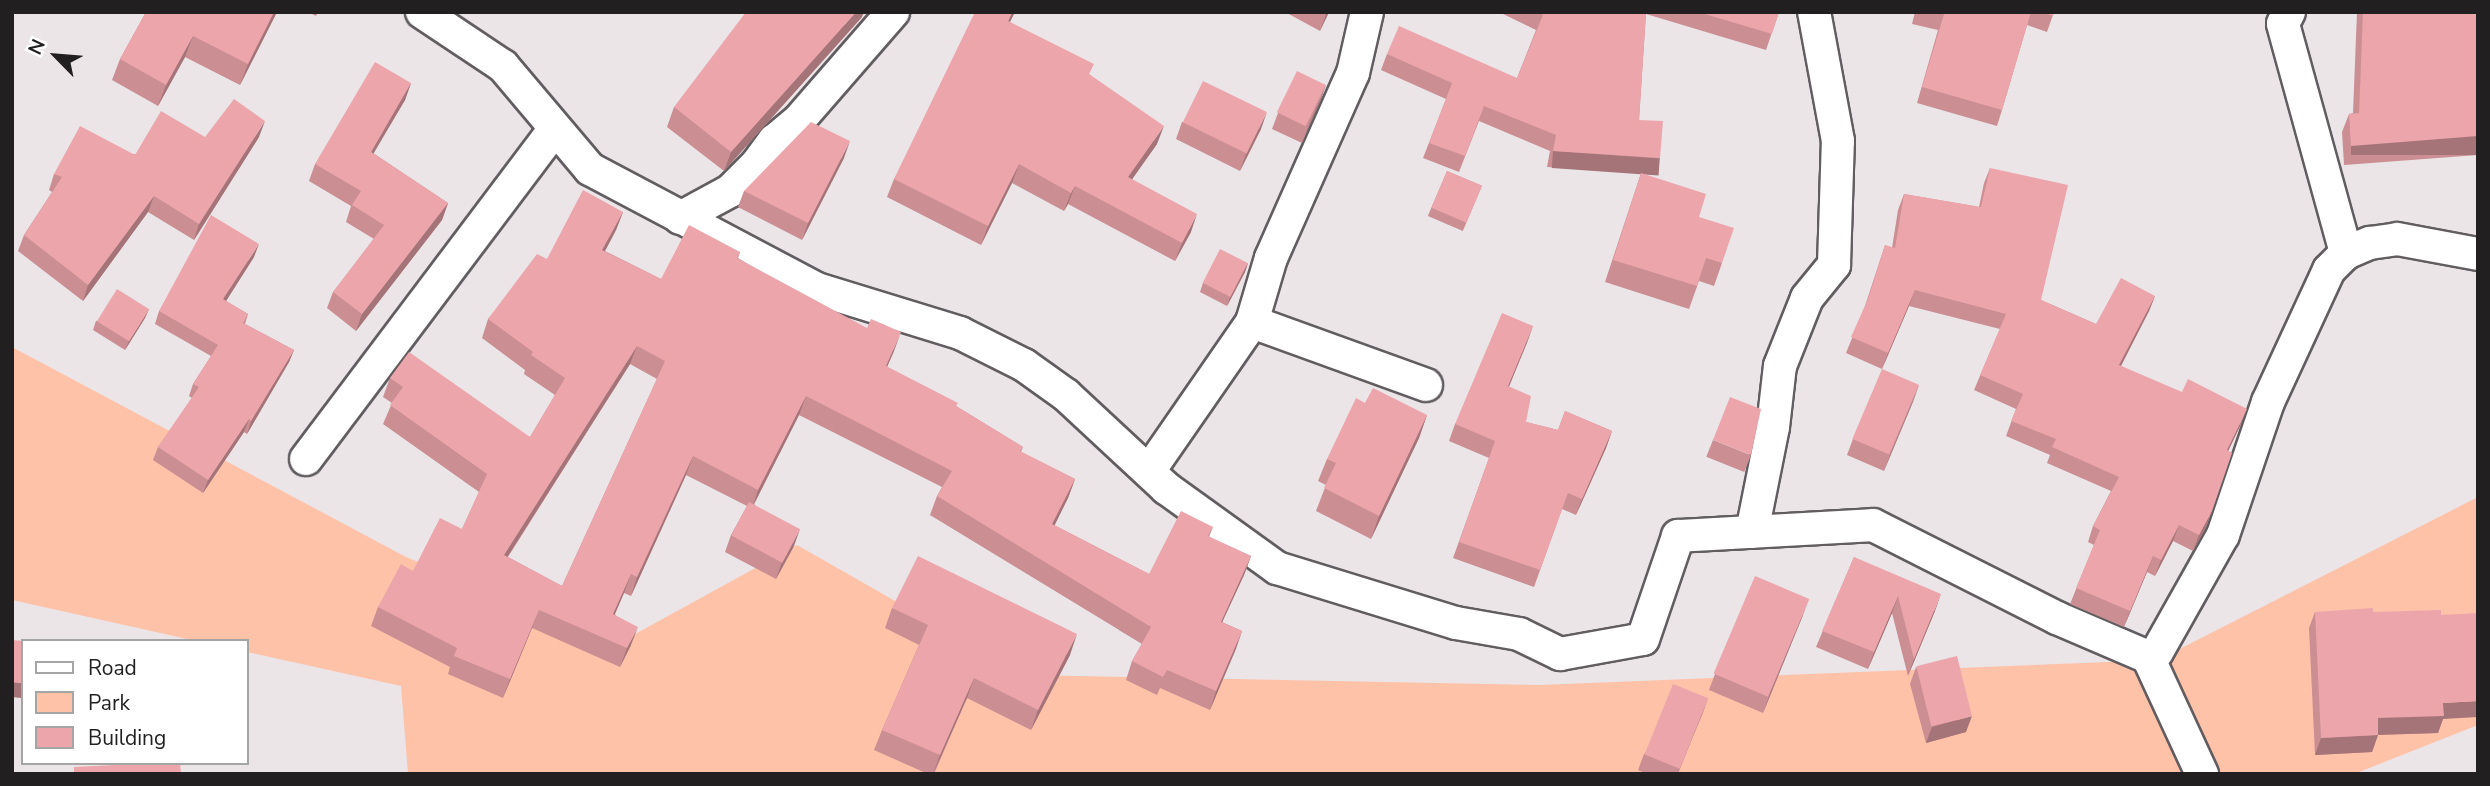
<!DOCTYPE html>
<style>
body{margin:0}
#map{position:relative;width:2490px;height:786px;overflow:hidden;background:#ebe5e8;font-family:"Nunito Sans",sans-serif}
div>[style]{position:absolute}
[style*='--x']{left:calc(var(--x)*1px);top:calc(var(--y)*1px);width:calc(var(--w)*1px);rotate:calc(var(--a)*1deg)}
.green>*{inset:0;background:#fec2a9}
.roads{filter:drop-shadow(2px 0 #625d60) drop-shadow(-2px 0 #625d60) drop-shadow(0 2px #625d60) drop-shadow(0 -2px #625d60)}
.minor>*{height:32px;margin:-16px;padding:0 16px;transform-origin:16px;border-radius:16px;background:#fff}
.wall>*{inset:0;background:#ca8e93;transform-origin:0 0}
.shaded-wall>*{inset:0;background:#a47478;transform-origin:0 0}
.building>*{inset:0;background:#eba5ab;transform-origin:0 0}
span{translate:-50% -50%;white-space:nowrap;text-align:center;line-height:1.15;-webkit-text-stroke:5px #fff;paint-order:stroke}
.frame{position:absolute;inset:0;border:14px solid #211f20;pointer-events:none}
.legend{position:absolute;left:21px;top:639px;width:228px;height:126px;box-sizing:border-box;background:#fff;border:2px solid #a6a5a6;margin:0;padding:9px 12px;list-style:none;font-size:21px;color:#211f20}
.legend li{display:flex;align-items:center;gap:14px;height:35px}
.legend b{width:35px;border:2px solid #a6a5a6}
.north{position:absolute;left:21px;top:21px;width:70px;height:70px;-webkit-text-stroke:5px #fff;paint-order:stroke;rotate:295deg;font-size:19px;font-weight:700;line-height:28px;text-align:center;color:#211f20}
.north::after{content:'';display:block;margin:auto;width:24px;height:32px;background:#211f20;clip-path:polygon(50% 0,100% 100%,50% 72%,0 100%)}
</style>
<div id="map">
<div class="green">
<div style="clip-path:polygon(12px 347px,406px 557px,617px 644px,797px 545px,1025px 675px,1540px 685px,2158px 660px,2478px 497px,2478px 725px,2354px 774px,408px 774px,401px 686px,247px 652px,247px 641px,196px 641px,12px 600px)"></div>
</div>
<div class="roads">
<div class="minor">
<div style="--x:422;--y:12;--w:97;--a:33.7"></div>
<div style="--x:503;--y:66;--w:135;--a:49.8"></div>
<div style="--x:590;--y:169;--w:257;--a:27.9"></div>
<div style="--x:817;--y:289;--w:150;--a:17.1"></div>
<div style="--x:960;--y:333;--w:72;--a:26.6"></div>
<div style="--x:1024;--y:365;--w:52;--a:35.5"></div>
<div style="--x:1066;--y:395;--w:137;--a:42.9"></div>
<div style="--x:1166;--y:488;--w:137;--a:35.8"></div>
<div style="--x:1277;--y:568;--w:187;--a:17.1"></div>
<div style="--x:1456;--y:623;--w:64;--a:9.9"></div>
<div style="--x:1519;--y:634;--w:46;--a:26"></div>
<div style="--x:1560;--y:654;--w:84;--a:-10.2"></div>
<div style="--x:1643;--y:639;--w:109;--a:-71.2"></div>
<div style="--x:1678;--y:536;--w:195;--a:-3.2"></div>
<div style="--x:1873;--y:525;--w:206;--a:26.8"></div>
<div style="--x:2057;--y:618;--w:99;--a:23.2"></div>
<div style="--x:2148;--y:657;--w:10;--a:-29"></div>
<div style="--x:2157;--y:652;--w:134;--a:-60.6"></div>
<div style="--x:2223;--y:535;--w:140;--a:-71.3"></div>
<div style="--x:2268;--y:402;--w:145;--a:-65.2"></div>
<div style="--x:2329;--y:270;--w:24;--a:-45"></div>
<div style="--x:2346;--y:253;--w:26;--a:-23"></div>
<div style="--x:2370;--y:243;--w:27;--a:-8"></div>
<div style="--x:2397;--y:239;--w:82;--a:10.5"></div>
<div style="--x:2289;--y:12;--w:13;--a:117"></div>
<div style="--x:2283;--y:24;--w:238;--a:74.6"></div>
<div style="--x:680;--y:218;--w:57;--a:-28.4"></div>
<div style="--x:730;--y:191;--w:38;--a:-45"></div>
<div style="--x:757;--y:164;--w:29;--a:-54"></div>
<div style="--x:774;--y:141;--w:34;--a:-40"></div>
<div style="--x:800;--y:119;--w:142;--a:-49"></div>
<div style="--x:1252;--y:322;--w:185;--a:19.9"></div>
<div style="--x:306;--y:459;--w:413;--a:-53"></div>
<div style="--x:1149;--y:471;--w:181;--a:-55.3"></div>
<div style="--x:1252;--y:322;--w:67;--a:-73.5"></div>
<div style="--x:1271;--y:258;--w:202;--a:-66.1"></div>
<div style="--x:1353;--y:73;--w:63;--a:-77.1"></div>
<div style="--x:1752;--y:532;--w:107;--a:-78.7"></div>
<div style="--x:1773;--y:427;--w:61;--a:-83.5"></div>
<div style="--x:1780;--y:366;--w:73;--a:-68.3"></div>
<div style="--x:1807;--y:298;--w:43;--a:-50.7"></div>
<div style="--x:1834;--y:265;--w:124;--a:-88.2"></div>
<div style="--x:1838;--y:141;--w:131;--a:-100.5"></div>
<div style="--x:2148;--y:657;--w:129;--a:65.2"></div>
</div>
</div>
<div class="wall">
<div style="clip-path:polygon(146px 12px,277px 12px,240px 85px,185px 57px,158px 106px,112px 80px,120px 59px)"></div>
<div style="clip-path:polygon(308px 12px,318px 12px,316px 16px)"></div>
<div style="clip-path:polygon(1015px 12px,1010px 22px,1090px 75px,1157px 144px,1132px 179px,1191px 232px,1175px 261px,1068px 204px,1064px 211px,1012px 183px,981px 245px,887px 197px,894px 179px)"></div>
<div style="clip-path:polygon(1285px 12px,1329px 12px,1320px 31px)"></div>
<div style="clip-path:polygon(1499px 12px,1779px 12px,1766px 50px,1646px 14px,1639px 120px,1660px 158px,1654px 174px,1547px 167px,1550px 151px,1479px 121px,1459px 172px,1423px 158px,1446px 99px,1381px 70px,1387px 54px,1517px 78px,1536px 30px)"></div>
<div style="clip-path:polygon(1915px 12px,2054px 12px,2047px 32px,2027px 25px,2002px 110px,1997px 126px,1917px 103px,1938px 30px,1912px 24px)"></div>
<div style="clip-path:polygon(2357px 12px,2478px 12px,2478px 155px,2344px 165px,2342px 132px,2349px 114px,2353px 113px)"></div>
<div style="clip-path:polygon(862px 17px,724px 171px,667px 127px,674px 107px)"></div>
<div style="clip-path:polygon(411px 83px,405px 100px,373px 153px,448px 203px,442px 220px,356px 331px,327px 308px,333px 292px,374px 239px,346px 222px,351px 206px,309px 181px,315px 164px)"></div>
<div style="clip-path:polygon(1326px 85px,1302px 143px,1272px 129px,1278px 113px)"></div>
<div style="clip-path:polygon(1182px 122px,1261px 129px,1240px 171px,1176px 139px)"></div>
<div style="clip-path:polygon(205px 137px,259px 137px,194px 240px,148px 212px,83px 301px,18px 251px,24px 235px,52px 192px,49px 190px,54px 174px)"></div>
<div style="clip-path:polygon(844px 158px,802px 240px,738px 207px,744px 191px)"></div>
<div style="clip-path:polygon(1990px 168px,2041px 300px,2096px 324px,2155px 296px,2149px 311px,2121px 366px,2241px 424px,2228px 451px,2206px 527px,2193px 551px,2173px 541px,2155px 576px,2147px 572px,2124px 627px,2070px 604px,2094px 545px,2088px 542px,2093px 526px,2111px 491px,2047px 463px,2050px 455px,2006px 436px,2016px 409px,1974px 390px,2000px 329px,1909px 306px,1882px 369px,1846px 353px,1865px 306px,1885px 245px,1892px 248px,1898px 210px,1904px 194px,1979px 207px,1984px 183px)"></div>
<div style="left:1447px;top:171px;width:38px;height:49px;rotate:23deg"></div>
<div style="clip-path:polygon(1641px 173px,1699px 217px,1722px 263px,1714px 286px,1699px 281px,1689px 309px,1605px 282px)"></div>
<div style="clip-path:polygon(evenodd,623px 212px,616px 230px,605px 251px,661px 279px,740px 252px,738px 258px,894px 351px,887px 367px,956px 406px,1023px 447px,1021px 452px,1075px 479px,1068px 498px,1054px 525px,1149px 574px,1213px 527px,1209px 537px,1251px 556px,1244px 575px,1222px 622px,1242px 631px,1210px 710px,1160px 688px,1157px 695px,1126px 680px,1132px 661px,1142px 644px,930px 515px,937px 496px,942px 487px,799px 415px,754px 504px,794px 546px,776px 579px,725px 552px,731px 535px,747px 506px,686px 475px,631px 596px,624px 593px,615px 614px,631px 645px,620px 667px,532px 628px,503px 698px,448px 674px,450px 667px,371px 626px,378px 607px,413px 571px,462px 529px,479px 492px,383px 424px,392px 403px,383px 397px,390px 378px,530px 437px,555px 395px,524px 374px,525px 370px,482px 338px,488px 319px,547px 259px,623px 212px,630px 364px,657px 379px,562px 586px,508px 557px,630px 364px)"></div>
<div style="clip-path:polygon(254px 257px,226px 301px,248px 314px,245px 324px,294px 350px,289px 362px,247px 434px,244px 432px,203px 493px,153px 460px,158px 447px,192px 398px,189px 396px,193px 384px,211px 356px,155px 324px,159px 311px)"></div>
<div style="clip-path:polygon(1248px 263px,1245px 272px,1227px 306px,1200px 292px,1203px 283px)"></div>
<div style="clip-path:polygon(149px 309px,145px 318px,125px 350px,93px 330px,96px 321px)"></div>
<div style="clip-path:polygon(1533px 326px,1509px 387px,1526px 422px,1558px 430px,1565px 411px,1612px 431px,1606px 448px,1576px 515px,1562px 509px,1534px 587px,1453px 558px,1489px 458px,1449px 441px,1455px 424px)"></div>
<div style="clip-path:polygon(1919px 385px,1884px 471px,1847px 455px,1853px 439px)"></div>
<div style="clip-path:polygon(1427px 415px,1419px 438px,1371px 539px,1316px 511px,1326px 485px,1318px 481px,1327px 459px)"></div>
<div style="left:1713px;top:440px;width:41px;height:18px;rotate:22deg"></div>
<div style="clip-path:polygon(1854px 557px,1935px 611px,1908px 676px,1892px 613px,1868px 669px,1816px 647px)"></div>
<div style="clip-path:polygon(892px 608px,1070px 655px,1031px 730px,967px 698px,934px 774px,928px 774px,874px 750px,882px 730px,919px 645px,885px 628px)"></div>
<div style="clip-path:polygon(2315px 612px,2443px 719px,2438px 733px,2378px 735px,2372px 752px,2315px 755px,2309px 628px)"></div>
<div style="clip-path:polygon(1803px 615px,1763px 713px,1709px 690px,1715px 674px)"></div>
<div style="clip-path:polygon(1916px 667px,1966px 732px,1926px 743px,1910px 684px)"></div>
<div style="clip-path:polygon(1708px 698px,1678px 774px,1647px 774px,1638px 770px,1644px 754px)"></div>
</div>
<div class="shaded-wall">
<div style="clip-path:polygon(274px 12px,277px 12px,240px 85px,248px 64px)"></div>
<div style="clip-path:polygon(856px 12px,864px 12px,862px 17px,724px 171px,731px 152px)"></div>
<div style="clip-path:polygon(1012px 12px,1015px 12px,1001px 39px,1008px 21px)"></div>
<div style="clip-path:polygon(1327px 12px,1329px 12px,1320px 31px)"></div>
<div style="clip-path:polygon(193px 36px,185px 57px,158px 106px,166px 85px)"></div>
<div style="clip-path:polygon(411px 83px,405px 100px,365px 168px,371px 152px)"></div>
<div style="clip-path:polygon(1326px 85px,1320px 102px,1302px 143px,1308px 127px)"></div>
<div style="clip-path:polygon(1267px 112px,1261px 129px,1240px 171px,1246px 154px)"></div>
<div style="clip-path:polygon(265px 121px,259px 137px,194px 240px,199px 224px)"></div>
<div style="clip-path:polygon(1164px 126px,1157px 144px,1121px 195px,1128px 177px)"></div>
<div style="left:2478px;top:136px;width:19px;height:127px;rotate:90deg"></div>
<div style="clip-path:polygon(850px 141px,844px 158px,802px 240px,808px 223px)"></div>
<div style="left:1553px;top:151px;width:107px;height:17px;rotate:4deg"></div>
<div style="clip-path:polygon(1019px 164px,1012px 183px,981px 245px,988px 226px)"></div>
<div style="clip-path:polygon(1075px 186px,1068px 204px,1064px 211px,1071px 193px)"></div>
<div style="clip-path:polygon(154px 196px,148px 212px,83px 301px,88px 285px)"></div>
<div style="clip-path:polygon(448px 203px,442px 220px,356px 331px,362px 314px)"></div>
<div style="clip-path:polygon(623px 212px,616px 230px,596px 268px,602px 250px)"></div>
<div style="clip-path:polygon(1197px 214px,1191px 232px,1175px 261px,1182px 243px)"></div>
<div style="clip-path:polygon(259px 244px,254px 257px,219px 312px,223px 299px)"></div>
<div style="clip-path:polygon(1248px 263px,1245px 272px,1227px 306px,1230px 297px)"></div>
<div style="clip-path:polygon(1915px 290px,1909px 306px,1882px 369px,1888px 353px)"></div>
<div style="clip-path:polygon(2155px 296px,2149px 311px,2113px 381px,2119px 365px)"></div>
<div style="clip-path:polygon(149px 309px,145px 318px,125px 350px,129px 341px)"></div>
<div style="clip-path:polygon(1533px 326px,1527px 343px,1502px 403px,1508px 386px)"></div>
<div style="clip-path:polygon(901px 332px,894px 351px,879px 385px,886px 366px)"></div>
<div style="clip-path:polygon(637px 346px,630px 364px,497px 573px,504px 555px)"></div>
<div style="clip-path:polygon(294px 350px,289px 362px,247px 434px,251px 421px)"></div>
<div style="clip-path:polygon(1919px 385px,1913px 402px,1884px 471px,1890px 455px)"></div>
<div style="clip-path:polygon(806px 396px,799px 415px,752px 508px,758px 490px)"></div>
<div style="clip-path:polygon(2247px 409px,2241px 424px,2221px 466px,2227px 450px)"></div>
<div style="clip-path:polygon(1427px 415px,1419px 438px,1371px 539px,1379px 516px)"></div>
<div style="clip-path:polygon(249px 419px,244px 432px,203px 493px,208px 480px)"></div>
<div style="clip-path:polygon(1612px 431px,1606px 448px,1576px 515px,1582px 499px)"></div>
<div style="clip-path:polygon(693px 456px,686px 475px,631px 596px,637px 577px)"></div>
<div style="clip-path:polygon(1075px 479px,1068px 498px,1046px 543px,1052px 524px)"></div>
<div style="clip-path:polygon(2212px 511px,2206px 527px,2193px 551px,2199px 535px)"></div>
<div style="clip-path:polygon(2179px 525px,2173px 541px,2155px 576px,2161px 560px)"></div>
<div style="clip-path:polygon(800px 529px,794px 546px,776px 579px,782px 562px)"></div>
<div style="clip-path:polygon(1251px 556px,1244px 575px,1214px 640px,1221px 622px)"></div>
<div style="clip-path:polygon(2153px 556px,2147px 572px,2124px 627px,2130px 611px)"></div>
<div style="clip-path:polygon(631px 574px,624px 593px,607px 632px,613px 614px)"></div>
<div style="clip-path:polygon(1941px 594px,1935px 611px,1908px 676px,1914px 659px)"></div>
<div style="clip-path:polygon(1898px 596px,1892px 613px,1868px 669px,1874px 652px)"></div>
<div style="clip-path:polygon(1809px 599px,1803px 615px,1763px 713px,1769px 696px)"></div>
<div style="clip-path:polygon(539px 610px,532px 628px,503px 698px,510px 679px)"></div>
<div style="clip-path:polygon(638px 627px,631px 645px,620px 667px,627px 648px)"></div>
<div style="clip-path:polygon(1242px 631px,1236px 649px,1210px 710px,1216px 691px)"></div>
<div style="clip-path:polygon(1077px 634px,1070px 655px,1031px 730px,1038px 710px)"></div>
<div style="clip-path:polygon(974px 678px,967px 698px,933px 774px,940px 755px)"></div>
<div style="left:12px;top:682px;width:11px;height:15px;rotate:5deg"></div>
<div style="clip-path:polygon(1708px 698px,1702px 715px,1677px 774px)"></div>
<div style="clip-path:polygon(2478px 701px,2478px 717px,2443px 719px,2438px 733px,2372px 735px,2378px 718px,2443px 703px)"></div>
<div style="clip-path:polygon(1972px 716px,1966px 732px,1926px 743px,1932px 727px)"></div>
<div style="clip-path:polygon(2378px 735px,2372px 752px,2315px 755px,2321px 738px)"></div>
</div>
<div class="building">
<div style="clip-path:polygon(146px 12px,274px 12px,248px 64px,193px 36px,166px 85px,120px 59px)"></div>
<div style="clip-path:polygon(746px 12px,856px 12px,731px 152px,674px 107px)"></div>
<div style="clip-path:polygon(975px 12px,1012px 12px,1008px 21px,1094px 64px,1089px 74px,1164px 126px,1128px 177px,1197px 214px,1182px 243px,1075px 186px,1071px 193px,1019px 164px,988px 226px,894px 179px)"></div>
<div style="clip-path:polygon(1537px 12px,1646px 12px,1639px 120px,1663px 121px,1660px 158px,1553px 151px,1556px 135px,1484px 106px,1465px 156px,1429px 143px,1452px 83px,1387px 54px,1399px 26px,1517px 78px,1543px 15px)"></div>
<div style="clip-path:polygon(1698px 12px,1779px 12px,1772px 34px)"></div>
<div style="clip-path:polygon(1936px 12px,2031px 12px,2002px 110px,1922px 87px,1944px 14px)"></div>
<div style="clip-path:polygon(2041px 12px,2054px 12px,2053px 16px)"></div>
<div style="clip-path:polygon(2363px 12px,2478px 12px,2478px 136px,2351px 146px,2349px 114px,2359px 113px)"></div>
<div style="clip-path:polygon(375px 62px,411px 83px,371px 152px,448px 203px,362px 314px,333px 292px,384px 225px,352px 205px,361px 191px,315px 164px)"></div>
<div style="left:1297px;top:71px;width:32px;height:46px;rotate:26deg"></div>
<div style="left:1203px;top:81px;width:71px;height:46px;rotate:26deg"></div>
<div style="clip-path:polygon(234px 99px,265px 121px,199px 224px,154px 196px,88px 285px,24px 235px,62px 177px,54px 174px,80px 126px,135px 155px,161px 111px,205px 137px)"></div>
<div style="clip-path:polygon(811px 122px,850px 141px,808px 223px,744px 191px)"></div>
<div style="clip-path:polygon(1990px 168px,2068px 185px,2041px 300px,2096px 324px,2121px 278px,2155px 296px,2119px 365px,2182px 392px,2188px 379px,2247px 409px,2227px 450px,2232px 453px,2212px 511px,2199px 535px,2179px 525px,2161px 560px,2153px 556px,2130px 611px,2076px 588px,2100px 530px,2093px 526px,2119px 477px,2052px 447px,2056px 439px,2011px 421px,2023px 394px,1980px 375px,2006px 314px,1915px 290px,1888px 353px,1851px 337px,1868px 299px,1885px 245px,1895px 248px,1904px 194px,1981px 207px)"></div>
<div style="left:1447px;top:171px;width:38px;height:40px;rotate:23deg"></div>
<div style="clip-path:polygon(1641px 173px,1706px 194px,1699px 217px,1734px 228px,1722px 263px,1706px 258px,1697px 286px,1613px 260px)"></div>
<div style="clip-path:polygon(evenodd,583px 190px,623px 212px,602px 250px,661px 279px,689px 225px,740px 252px,737px 258px,867px 328px,871px 319px,901px 332px,886px 366px,958px 403px,956px 406px,1023px 447px,1020px 451px,1075px 479px,1052px 524px,1149px 574px,1181px 511px,1213px 527px,1208px 536px,1251px 556px,1221px 622px,1242px 631px,1216px 691px,1167px 670px,1163px 677px,1132px 661px,1151px 627px,937px 496px,952px 471px,806px 396px,758px 490px,693px 456px,637px 577px,631px 574px,613px 614px,638px 627px,627px 648px,539px 610px,510px 679px,454px 656px,457px 648px,378px 607px,401px 564px,413px 571px,440px 518px,462px 529px,487px 474px,390px 405px,403px 387px,390px 378px,409px 352px,530px 437px,565px 378px,531px 355px,533px 352px,488px 319px,537px 254px,547px 259px,583px 190px,637px 346px,665px 361px,562px 586px,504px 555px,637px 346px)"></div>
<div style="clip-path:polygon(211px 215px,259px 244px,223px 299px,248px 314px,243px 323px,294px 350px,251px 421px,249px 419px,208px 480px,158px 447px,199px 387px,193px 384px,218px 345px,159px 311px)"></div>
<div style="left:1220px;top:249px;width:31px;height:38px;rotate:27deg"></div>
<div style="left:117px;top:289px;width:38px;height:38px;rotate:32deg"></div>
<div style="clip-path:polygon(1502px 313px,1533px 326px,1508px 386px,1531px 396px,1526px 422px,1558px 430px,1565px 411px,1612px 431px,1582px 499px,1568px 493px,1540px 570px,1459px 542px,1495px 441px,1455px 424px)"></div>
<div style="left:1882px;top:369px;width:40px;height:76px;rotate:23deg"></div>
<div style="clip-path:polygon(1373px 388px,1427px 415px,1379px 516px,1324px 488px,1336px 463px,1327px 459px,1356px 398px,1365px 403px)"></div>
<div style="clip-path:polygon(1730px 397px,1761px 409px,1751px 455px,1713px 440px)"></div>
<div style="left:749px;top:502px;width:58px;height:38px;rotate:28deg"></div>
<div style="clip-path:polygon(918px 556px,1077px 634px,1038px 710px,974px 678px,940px 755px,882px 730px,928px 625px,892px 608px)"></div>
<div style="clip-path:polygon(1854px 557px,1941px 594px,1914px 659px,1898px 596px,1874px 652px,1822px 631px)"></div>
<div style="left:1755px;top:576px;width:59px;height:106px;rotate:23deg"></div>
<div style="clip-path:polygon(2373px 608px,2373px 612px,2441px 610px,2441px 615px,2478px 613px,2478px 701px,2443px 703px,2444px 716px,2378px 718px,2378px 735px,2321px 738px,2315px 612px)"></div>
<div style="clip-path:polygon(12px 640px,24px 641px,23px 641px,23px 683px,12px 682px)"></div>
<div style="left:1957px;top:656px;width:62px;height:42px;rotate:76deg"></div>
<div style="left:1673px;top:684px;width:38px;height:76px;rotate:22deg"></div>
<div style="clip-path:polygon(153px 763px,180px 763px,181px 774px,74px 774px,74px 767px)"></div>
</div>
<div class="frame"></div>
<ul class="legend">
<li><b style="height:9px;background:#fff"></b>Road</li>
<li><b style="height:19px;background:#fec2a9"></b>Park</li>
<li><b style="height:19px;background:#eba5ab"></b>Building</li>
</ul>
<div class="north">N</div>
</div>
